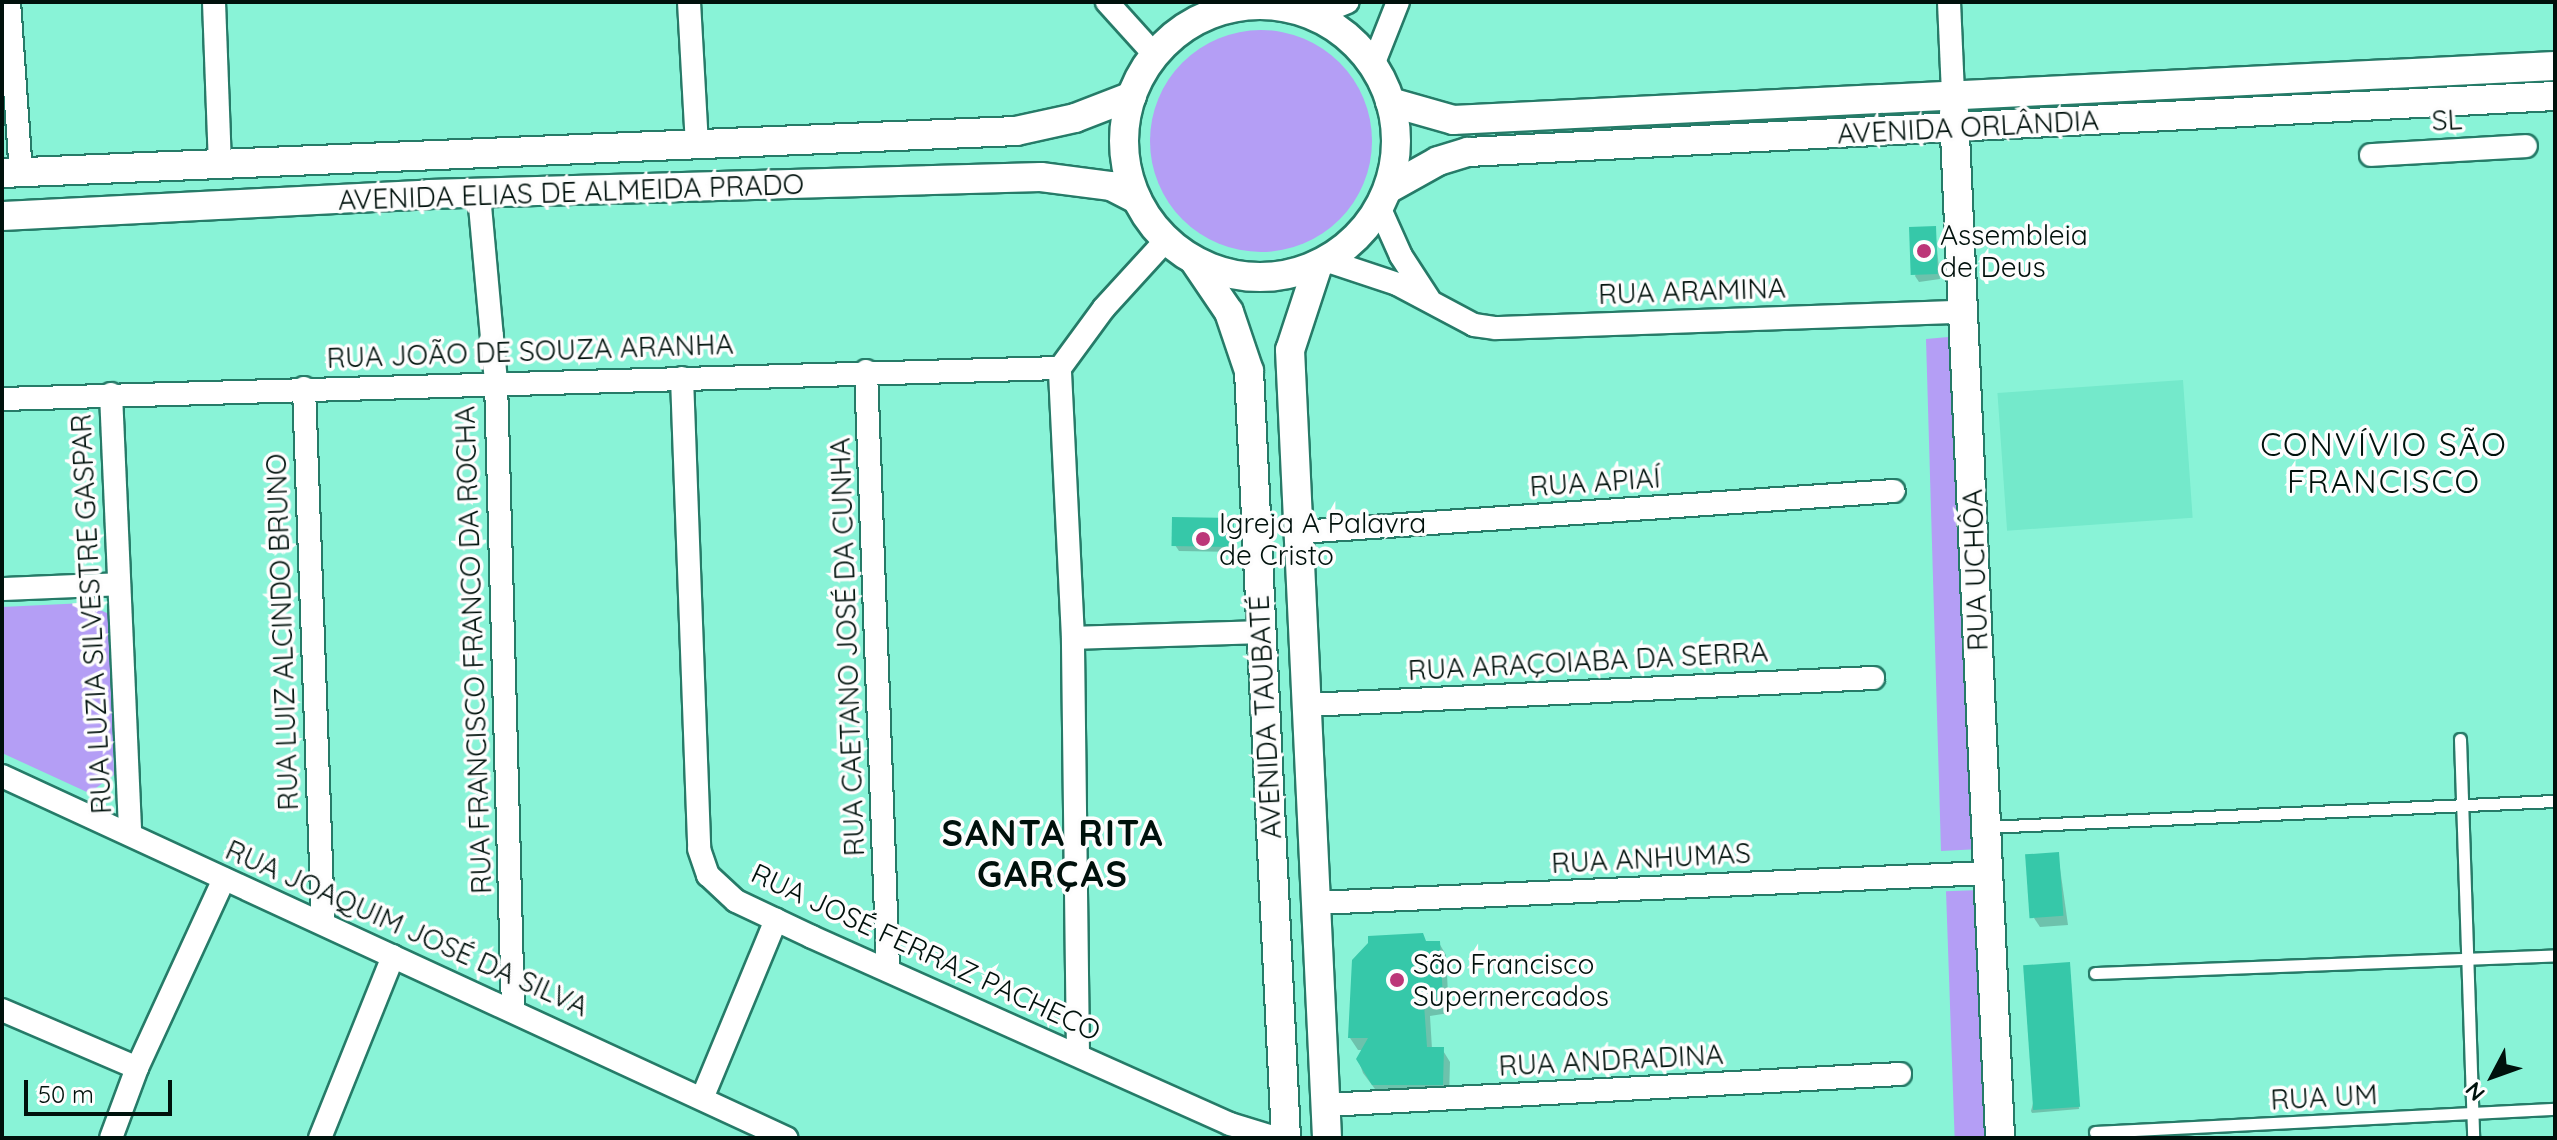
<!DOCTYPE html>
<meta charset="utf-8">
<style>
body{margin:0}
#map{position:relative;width:2557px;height:1140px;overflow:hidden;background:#89f3d7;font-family:Quicksand,sans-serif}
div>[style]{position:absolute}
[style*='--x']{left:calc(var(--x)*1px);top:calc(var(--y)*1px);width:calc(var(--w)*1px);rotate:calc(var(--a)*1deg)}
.built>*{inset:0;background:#74e9cb;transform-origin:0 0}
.green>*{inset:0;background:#b49ef5;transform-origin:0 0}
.round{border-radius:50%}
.shadow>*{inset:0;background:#0003}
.building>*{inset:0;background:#36c8a9;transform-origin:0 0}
.roads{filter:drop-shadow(2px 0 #267b68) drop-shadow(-2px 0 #267b68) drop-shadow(0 2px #267b68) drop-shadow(0 -2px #267b68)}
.service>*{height:11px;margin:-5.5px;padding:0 5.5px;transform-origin:5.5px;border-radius:5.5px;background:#fff}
.minor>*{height:22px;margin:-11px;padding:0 11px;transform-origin:11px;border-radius:11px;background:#fff}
.tertiary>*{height:28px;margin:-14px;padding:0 14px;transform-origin:14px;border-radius:14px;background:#fff}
.tertiary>.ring{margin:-14px;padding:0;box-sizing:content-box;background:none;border:28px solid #fff;border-radius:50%}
.dots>*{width:22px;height:22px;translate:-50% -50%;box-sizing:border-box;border:4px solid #fdfdfd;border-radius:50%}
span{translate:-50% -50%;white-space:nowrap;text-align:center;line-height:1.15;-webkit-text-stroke:7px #fdfdfd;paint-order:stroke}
.street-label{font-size:28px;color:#00110c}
.poi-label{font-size:28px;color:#00110c}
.left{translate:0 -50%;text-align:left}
.quarter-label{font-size:32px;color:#00110c;letter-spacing:2px}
.district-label{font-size:36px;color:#00110c;font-weight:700;letter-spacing:2px}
.frame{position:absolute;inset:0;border:4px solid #00110c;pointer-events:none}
.north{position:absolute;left:2453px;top:1036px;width:80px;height:80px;-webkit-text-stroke:6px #fdfdfd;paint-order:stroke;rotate:229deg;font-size:22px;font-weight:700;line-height:32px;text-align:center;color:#00110c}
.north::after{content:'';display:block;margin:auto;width:28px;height:36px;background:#00110c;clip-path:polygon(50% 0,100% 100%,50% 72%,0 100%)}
.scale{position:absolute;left:24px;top:1080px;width:148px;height:36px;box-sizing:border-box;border:4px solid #00110c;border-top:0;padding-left:10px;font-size:24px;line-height:28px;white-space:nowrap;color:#00110c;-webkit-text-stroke:6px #fdfdfd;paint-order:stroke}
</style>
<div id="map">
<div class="built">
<div style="left:2183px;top:380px;width:138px;height:186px;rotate:86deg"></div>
</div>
<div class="green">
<div class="round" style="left:1150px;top:30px;width:222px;height:222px"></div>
<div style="clip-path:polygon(1959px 336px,1980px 849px,1941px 851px,1926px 339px)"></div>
<div style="clip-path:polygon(85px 603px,109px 614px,114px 775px,89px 793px,2px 753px,2px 607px)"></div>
<div style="left:1980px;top:890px;width:248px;height:34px;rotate:88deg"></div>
</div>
<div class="shadow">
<div style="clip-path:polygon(1935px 228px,1940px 279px,1919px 282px,1915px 276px)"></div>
<div style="clip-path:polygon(1233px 520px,1236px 552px,1179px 551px,1175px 545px)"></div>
<div style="clip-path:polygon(2058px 854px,2068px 925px,2040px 927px,2034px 918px)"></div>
<div style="clip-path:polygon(1426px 943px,1439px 943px,1446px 955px,1449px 1013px,1430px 1016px,1432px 1049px,1442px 1049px,1450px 1062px,1449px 1097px,1381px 1097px,1363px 1073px,1358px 1059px,1363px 1050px,1358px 1050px,1350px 1038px)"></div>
<div style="clip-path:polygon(2069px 964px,2079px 1109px,2032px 1113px,2031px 1111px)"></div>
</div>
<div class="building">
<div style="left:1936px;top:226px;width:48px;height:27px;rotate:88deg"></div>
<div style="left:1172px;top:517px;width:62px;height:29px;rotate:1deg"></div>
<div style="left:2059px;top:852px;width:64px;height:34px;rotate:86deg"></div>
<div style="clip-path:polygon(1423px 933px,1426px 941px,1440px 941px,1443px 1000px,1424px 1004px,1427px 1047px,1444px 1047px,1443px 1085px,1372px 1085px,1356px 1059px,1368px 1038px,1348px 1038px,1352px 960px,1368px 943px,1368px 936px)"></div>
<div style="left:2070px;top:962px;width:145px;height:47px;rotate:86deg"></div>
</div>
<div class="roads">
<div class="service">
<div style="--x:2460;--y:739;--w:399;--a:88.1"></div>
<div style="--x:1986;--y:827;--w:570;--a:-2.62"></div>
<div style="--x:2095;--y:973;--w:460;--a:-2.2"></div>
<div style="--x:2095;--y:1132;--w:461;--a:-2.9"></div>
</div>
<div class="minor">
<div style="--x:9;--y:2;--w:170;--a:86"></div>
<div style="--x:214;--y:2;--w:160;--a:87.9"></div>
<div style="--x:689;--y:2;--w:143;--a:86.8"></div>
<div style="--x:1107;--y:2;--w:70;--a:47.9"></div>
<div style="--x:1297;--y:2;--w:10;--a:61"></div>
<div style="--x:1949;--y:2;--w:93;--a:87.5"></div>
<div style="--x:1214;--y:12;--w:10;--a:-73"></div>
<div style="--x:1318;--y:14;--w:32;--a:-22"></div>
<div style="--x:1373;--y:65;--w:68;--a:-68.4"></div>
<div style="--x:2371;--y:155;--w:155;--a:-3.3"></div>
<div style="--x:479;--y:195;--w:187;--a:84.8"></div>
<div style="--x:496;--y:381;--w:628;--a:88.45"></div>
<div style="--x:1380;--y:209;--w:51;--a:65.9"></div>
<div style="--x:1401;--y:256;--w:51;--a:56.9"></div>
<div style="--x:1328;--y:261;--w:73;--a:18.4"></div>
<div style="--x:1397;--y:284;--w:87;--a:28"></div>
<div style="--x:1474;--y:325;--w:22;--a:8"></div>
<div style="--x:1496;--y:328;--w:468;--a:-2"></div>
<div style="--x:866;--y:371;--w:597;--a:87.89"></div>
<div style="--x:682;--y:378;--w:471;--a:87.9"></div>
<div style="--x:699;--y:849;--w:28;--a:71"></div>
<div style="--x:708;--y:875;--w:38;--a:43"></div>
<div style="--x:736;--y:901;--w:84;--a:25.3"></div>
<div style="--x:812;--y:937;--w:458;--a:24.1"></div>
<div style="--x:1230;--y:1124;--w:48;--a:16.9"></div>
<div style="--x:304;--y:388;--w:533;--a:87.96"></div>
<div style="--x:111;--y:394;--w:438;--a:87.5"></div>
<div style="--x:2;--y:399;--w:1058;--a:-1.68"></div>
<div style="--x:1300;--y:532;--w:595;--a:-3.95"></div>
<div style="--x:2;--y:589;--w:117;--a:-2.4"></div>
<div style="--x:1073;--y:638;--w:188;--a:-1.8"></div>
<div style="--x:1307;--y:705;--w:567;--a:-2.73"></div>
<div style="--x:2;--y:776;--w:864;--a:24.78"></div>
<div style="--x:1316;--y:903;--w:672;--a:-2.56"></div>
<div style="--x:2;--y:1010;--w:147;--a:23.2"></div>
<div style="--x:1078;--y:1055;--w:417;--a:-90.7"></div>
<div style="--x:1073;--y:638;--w:270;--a:-92.8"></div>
<div style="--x:1060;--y:368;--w:74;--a:-53.7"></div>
<div style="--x:1104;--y:308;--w:92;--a:-47.6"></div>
<div style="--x:703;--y:1096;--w:191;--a:-67.5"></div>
<div style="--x:1326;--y:1105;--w:575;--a:-3.09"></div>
<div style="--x:111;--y:1138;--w:75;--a:-69.6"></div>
<div style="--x:137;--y:1068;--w:208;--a:-65.3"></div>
<div style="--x:320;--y:1138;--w:196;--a:-68.1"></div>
</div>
<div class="tertiary">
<div class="ring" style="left:1124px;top:5px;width:244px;height:244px"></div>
<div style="--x:1390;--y:102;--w:66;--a:15.9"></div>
<div style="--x:1453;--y:120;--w:1103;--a:-2.81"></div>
<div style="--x:1954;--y:112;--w:1027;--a:87.43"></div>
<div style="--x:2;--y:173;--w:1015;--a:-2.37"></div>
<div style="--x:1016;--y:131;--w:60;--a:-12.4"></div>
<div style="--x:1075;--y:118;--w:61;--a:-21.1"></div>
<div style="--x:1388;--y:189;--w:57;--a:-29.2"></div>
<div style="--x:1438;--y:161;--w:31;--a:-17"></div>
<div style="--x:1468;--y:152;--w:1088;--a:-2.95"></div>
<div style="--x:2;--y:216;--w:428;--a:-2.9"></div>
<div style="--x:429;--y:194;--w:612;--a:-1.59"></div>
<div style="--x:1041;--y:177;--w:71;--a:7.3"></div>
<div style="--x:1111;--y:186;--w:29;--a:27"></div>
<div style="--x:1195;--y:262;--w:60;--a:55.8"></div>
<div style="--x:1229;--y:312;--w:62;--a:71.3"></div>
<div style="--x:1249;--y:371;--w:768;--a:87.24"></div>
<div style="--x:1318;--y:265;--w:89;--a:108.2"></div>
<div style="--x:1290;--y:350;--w:789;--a:87.31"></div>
</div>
</div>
<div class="dots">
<div style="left:1924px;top:251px;background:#bc3678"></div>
<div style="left:1203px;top:539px;background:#bc3678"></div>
<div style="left:1397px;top:980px;background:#bc3678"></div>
</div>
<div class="street-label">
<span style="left:2447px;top:120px;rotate:-3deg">SL</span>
<span style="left:1968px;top:127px;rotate:-3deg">AVENIDA ORLÂNDIA</span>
<span style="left:571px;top:192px;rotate:-2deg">AVENIDA ELIAS DE ALMEIDA PRADO</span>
<span style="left:1692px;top:291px;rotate:-2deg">RUA ARAMINA</span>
<span style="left:530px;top:351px;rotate:-2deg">RUA JOÃO DE SOUZA ARANHA</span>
<span style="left:1595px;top:482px;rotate:-4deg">RUA APIAÍ</span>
<span style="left:1975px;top:570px;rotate:-92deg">RUA UCHÔA</span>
<span style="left:91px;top:614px;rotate:-93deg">RUA LUZIA SILVESTRE GASPAR</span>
<span style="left:282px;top:632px;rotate:-92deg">RUA LUIZ ALCINDO BRUNO</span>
<span style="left:847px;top:647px;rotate:-92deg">RUA CAETANO JOSÉ DA CUNHA</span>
<span style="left:473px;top:650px;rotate:-92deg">RUA FRANCISCO FRANCO DA ROCHA</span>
<span style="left:1588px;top:661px;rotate:-3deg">RUA ARAÇOIABA DA SERRA</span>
<span style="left:1265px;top:717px;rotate:-93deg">AVENIDA TAUBATÉ</span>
<span style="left:1651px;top:858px;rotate:-3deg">RUA ANHUMAS</span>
<span style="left:407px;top:928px;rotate:24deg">RUA JOAQUIM JOSÉ DA SILVA</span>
<span style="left:926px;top:952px;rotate:25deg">RUA JOSÉ FERRAZ PACHECO</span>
<span style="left:1611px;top:1060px;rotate:-3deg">RUA ANDRADINA</span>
<span style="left:2324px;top:1097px;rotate:-3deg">RUA UM</span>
</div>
<div class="poi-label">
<span class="left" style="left:1940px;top:251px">Assembleia<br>de Deus</span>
<span class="left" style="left:1219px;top:539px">Igreja A Palavra<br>de Cristo</span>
<span class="left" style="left:1413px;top:980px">São Francisco<br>Supernercados</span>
</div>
<div class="quarter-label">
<span style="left:2384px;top:463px">CONVÍVIO SÃO<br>FRANCISCO</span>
</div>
<div class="district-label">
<span style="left:1053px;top:853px">SANTA RITA<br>GARÇAS</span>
</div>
<div class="frame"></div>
<div class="north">N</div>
<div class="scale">50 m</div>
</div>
